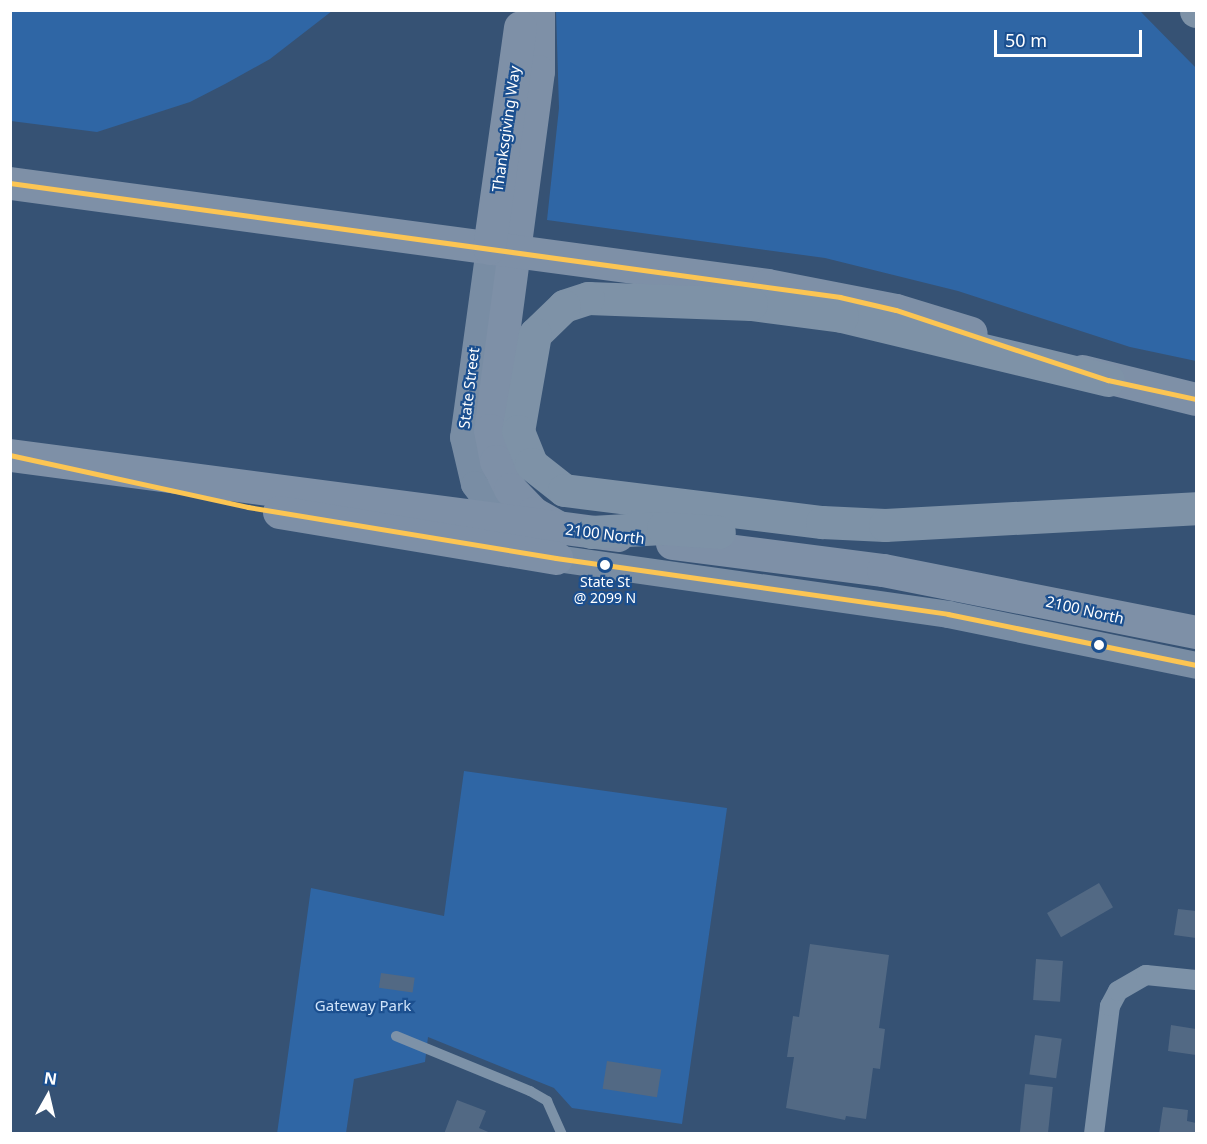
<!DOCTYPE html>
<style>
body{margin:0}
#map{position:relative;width:1207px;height:1144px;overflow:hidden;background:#365274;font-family:"Noto Sans",sans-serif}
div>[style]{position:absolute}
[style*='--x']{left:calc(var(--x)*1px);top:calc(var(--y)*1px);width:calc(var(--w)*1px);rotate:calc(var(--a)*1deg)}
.green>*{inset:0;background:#2f66a5}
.building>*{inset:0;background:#526984;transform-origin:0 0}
.service>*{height:10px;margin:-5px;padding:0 5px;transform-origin:5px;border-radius:5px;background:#7d92a8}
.minor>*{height:20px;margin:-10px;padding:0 10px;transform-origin:10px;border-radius:10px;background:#7d92a8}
.secondary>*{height:27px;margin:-13.5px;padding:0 13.5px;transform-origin:13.5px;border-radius:13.5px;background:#798da4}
.trunk>*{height:33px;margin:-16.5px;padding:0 16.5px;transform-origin:16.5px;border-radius:16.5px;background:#7e90a7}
.motorway>*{height:33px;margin:-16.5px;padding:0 16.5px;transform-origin:16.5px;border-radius:16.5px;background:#7e92a7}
.bus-1>*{height:4.5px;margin:-2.25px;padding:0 2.25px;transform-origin:2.25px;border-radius:2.25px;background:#fcc553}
.dots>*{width:16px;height:16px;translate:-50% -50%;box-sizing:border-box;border:3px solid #1b4f8f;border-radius:50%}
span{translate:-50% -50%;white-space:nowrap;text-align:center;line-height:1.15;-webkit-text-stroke:4.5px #1b4f8f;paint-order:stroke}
.bus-label{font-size:14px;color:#fff}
.street-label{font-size:15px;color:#fff}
.park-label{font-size:15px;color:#cfe3fa}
.frame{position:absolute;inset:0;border:12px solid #fff;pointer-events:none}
.north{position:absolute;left:18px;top:1066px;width:60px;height:60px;-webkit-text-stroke:4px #1b4f8f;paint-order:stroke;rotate:8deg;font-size:16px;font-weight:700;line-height:24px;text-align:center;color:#fff}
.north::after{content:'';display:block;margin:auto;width:21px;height:27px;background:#fff;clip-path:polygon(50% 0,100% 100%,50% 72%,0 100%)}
.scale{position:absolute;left:994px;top:30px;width:148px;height:27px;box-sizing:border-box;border:3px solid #fff;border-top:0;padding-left:8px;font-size:18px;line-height:21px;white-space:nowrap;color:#fff;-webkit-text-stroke:4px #1b4f8f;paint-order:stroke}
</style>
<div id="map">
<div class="green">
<div style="clip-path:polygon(11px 10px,332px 10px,332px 11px,270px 59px,225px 84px,190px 102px,97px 132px,11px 121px)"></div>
<div style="clip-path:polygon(556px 11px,1140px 11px,1196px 68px,1196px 361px,1130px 347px,958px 291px,825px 258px,547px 220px,559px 108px)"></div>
<div style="clip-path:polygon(464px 771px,727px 808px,682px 1124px,572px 1108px,554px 1088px,428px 1037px,425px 1062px,354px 1079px,346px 1133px,277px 1134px,311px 888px,444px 916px)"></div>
</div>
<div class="building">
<div style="left:1099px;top:883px;width:28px;height:60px;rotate:60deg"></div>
<div style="clip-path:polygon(1178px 909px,1196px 911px,1196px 938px,1174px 935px)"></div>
<div style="clip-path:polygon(810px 944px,889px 955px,879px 1028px,885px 1029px,880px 1069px,873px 1068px,866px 1119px,846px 1116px,845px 1120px,786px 1108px,794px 1057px,787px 1057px,793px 1016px,799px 1017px)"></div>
<div style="left:1036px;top:959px;width:27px;height:41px;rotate:4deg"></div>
<div style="left:381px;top:973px;width:34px;height:15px;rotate:8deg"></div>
<div style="clip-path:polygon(1171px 1025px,1196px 1029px,1196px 1055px,1168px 1051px)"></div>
<div style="left:1035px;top:1035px;width:27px;height:40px;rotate:8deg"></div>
<div style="left:607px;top:1061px;width:55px;height:28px;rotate:9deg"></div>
<div style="left:1025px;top:1084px;width:28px;height:50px;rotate:6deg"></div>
<div style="clip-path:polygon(457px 1100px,486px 1111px,479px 1128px,493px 1134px,444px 1134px)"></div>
<div style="clip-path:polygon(1163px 1107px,1188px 1110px,1187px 1121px,1196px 1123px,1196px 1134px,1159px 1134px)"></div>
</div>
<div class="service">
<div style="--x:396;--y:1036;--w:145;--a:22.3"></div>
<div style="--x:530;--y:1091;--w:20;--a:30"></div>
<div style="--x:547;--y:1101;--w:36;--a:66"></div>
</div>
<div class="minor">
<div style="--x:1094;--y:1134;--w:129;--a:-82.9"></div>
<div style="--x:1110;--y:1006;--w:17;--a:-62"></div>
<div style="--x:1118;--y:991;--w:32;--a:-30"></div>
<div style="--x:1146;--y:975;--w:50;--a:5.7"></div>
</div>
<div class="secondary">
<div style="--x:489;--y:248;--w:191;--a:97.8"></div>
<div style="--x:463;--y:437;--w:48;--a:76.8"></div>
<div style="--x:474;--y:484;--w:54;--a:53.3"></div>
<div style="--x:537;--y:549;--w:21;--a:25"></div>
<div style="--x:556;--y:558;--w:396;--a:8.1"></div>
<div style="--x:948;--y:614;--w:253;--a:11.6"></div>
</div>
<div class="trunk">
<div style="--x:538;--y:10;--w:61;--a:90"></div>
<div style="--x:538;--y:71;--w:362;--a:97.6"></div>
<div style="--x:490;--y:430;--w:32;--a:79"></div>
<div style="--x:496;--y:461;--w:31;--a:63"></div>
<div style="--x:510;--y:489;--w:33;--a:46"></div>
<div style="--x:533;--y:513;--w:25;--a:29"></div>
<div style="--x:10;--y:183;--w:764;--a:7.67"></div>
<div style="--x:767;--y:285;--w:131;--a:11"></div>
<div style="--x:896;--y:310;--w:78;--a:17"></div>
<div style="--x:489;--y:248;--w:223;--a:-82"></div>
<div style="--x:1082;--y:371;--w:117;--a:13.8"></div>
<div style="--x:10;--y:455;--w:613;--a:7.5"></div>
<div style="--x:279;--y:512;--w:281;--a:9.4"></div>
<div style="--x:672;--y:543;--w:213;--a:7.3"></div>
<div style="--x:883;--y:570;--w:319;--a:11.2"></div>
</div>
<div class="motorway">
<div style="--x:1196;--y:10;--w:1;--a:90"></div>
<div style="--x:1108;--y:380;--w:274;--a:-166.5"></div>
<div style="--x:842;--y:316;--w:92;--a:-172.5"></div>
<div style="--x:751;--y:304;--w:163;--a:-177.9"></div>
<div style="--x:588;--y:298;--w:25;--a:162"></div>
<div style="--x:564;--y:306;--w:40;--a:136"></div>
<div style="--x:535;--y:334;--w:98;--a:99.9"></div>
<div style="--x:518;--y:431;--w:35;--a:68"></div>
<div style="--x:531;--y:464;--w:42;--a:38.2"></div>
<div style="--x:564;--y:490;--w:260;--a:7.1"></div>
<div style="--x:822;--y:522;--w:63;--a:2.7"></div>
<div style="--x:885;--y:525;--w:311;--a:-3.1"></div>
<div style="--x:591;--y:532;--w:72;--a:-3.2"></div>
<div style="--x:663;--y:528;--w:56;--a:4.1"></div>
</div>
<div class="bus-1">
<div style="--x:10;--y:183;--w:838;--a:7.82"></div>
<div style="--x:840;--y:297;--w:57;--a:13.1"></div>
<div style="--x:896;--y:310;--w:223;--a:18.3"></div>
<div style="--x:1108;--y:380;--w:90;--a:12.2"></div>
<div style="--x:10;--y:455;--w:244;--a:12.3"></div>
<div style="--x:248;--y:507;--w:312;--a:9.4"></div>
<div style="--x:556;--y:558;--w:396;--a:8.1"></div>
<div style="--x:948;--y:614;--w:253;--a:11.6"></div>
</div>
<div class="dots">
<div style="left:605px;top:565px;background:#fff"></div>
<div style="left:1099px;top:645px;background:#fff"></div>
</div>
<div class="bus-label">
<span style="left:605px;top:590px">State St<br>@ 2099 N</span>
</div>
<div class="street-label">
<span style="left:506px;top:129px;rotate:-82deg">Thanksgiving Way</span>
<span style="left:469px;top:388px;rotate:-83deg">State Street</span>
<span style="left:605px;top:534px;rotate:7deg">2100 North</span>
<span style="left:1085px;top:610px;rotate:13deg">2100 North</span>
</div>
<div class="park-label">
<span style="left:363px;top:1006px">Gateway Park</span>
</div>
<div class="frame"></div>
<div class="north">N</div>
<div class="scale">50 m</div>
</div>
